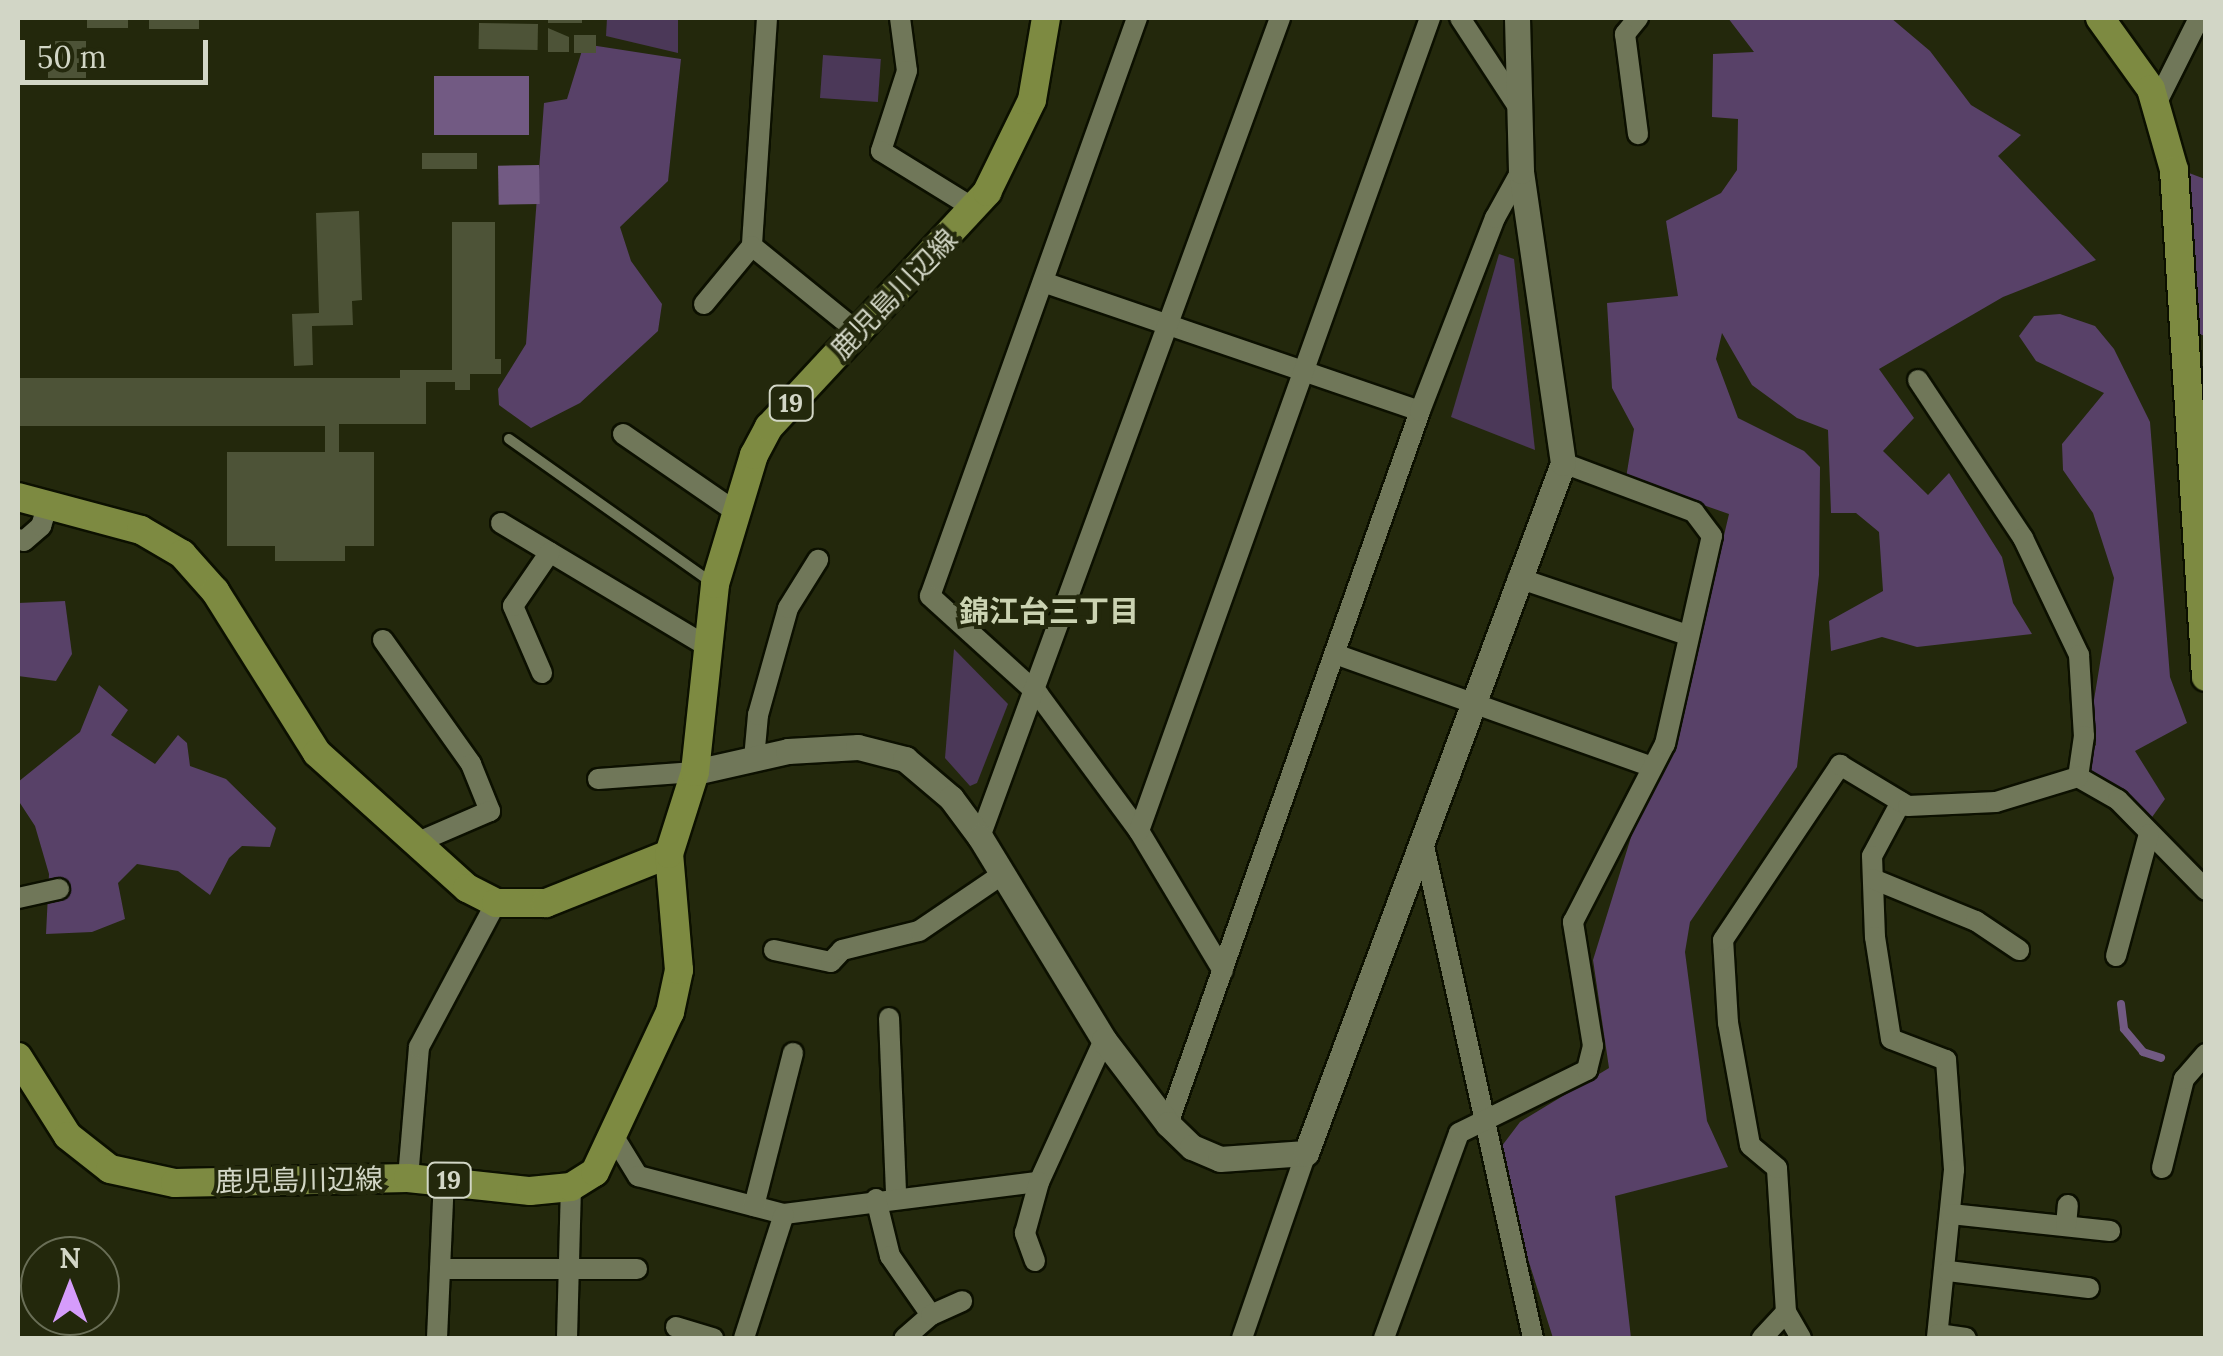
<!DOCTYPE html>
<meta charset="utf-8">
<style>
body{margin:0}
#map{position:relative;width:2223px;height:1356px;overflow:hidden;background:#23280c;font-family:Lora,"Noto Sans JP",serif}
div>[style]{position:absolute}
[style*='--x']{left:calc(var(--x)*1px);top:calc(var(--y)*1px);width:calc(var(--w)*1px);rotate:calc(var(--a)*1deg)}
.green>*{inset:0;background:#4b3858;transform-origin:0 0}
.forest>*{inset:0;background:#584168}
.water>*{inset:0;background:#725a83;transform-origin:0 0}
.stream>*{height:8px;margin:-4px;padding:0 4px;transform-origin:4px;border-radius:4px;background:#725a83}
.building>*{inset:0;background:#4d5337;transform-origin:0 0}
.roads{filter:drop-shadow(2px 0 #0c1000) drop-shadow(-2px 0 #0c1000) drop-shadow(0 2px #0c1000) drop-shadow(0 -2px #0c1000)}
.service>*{height:10px;margin:-5px;padding:0 5px;transform-origin:5px;border-radius:5px;background:#707759}
.minor>*{height:20px;margin:-10px;padding:0 10px;transform-origin:10px;border-radius:10px;background:#707759}
.tertiary>*{height:25px;margin:-12.5px;padding:0 12.5px;transform-origin:12.5px;border-radius:12.5px;background:#707759}
.primary>*{height:28px;margin:-14px;padding:0 14px;transform-origin:14px;border-radius:14px;background:#7d8a41}
span{translate:-50% -50%;white-space:nowrap;text-align:center;line-height:1.15;-webkit-text-stroke:8px #23280c;paint-order:stroke}
.shield-label span{padding:2px 8px;background:#23280c;border:2px solid;border-radius:8px;-webkit-text-stroke-width:0}
.shield-label{font-size:25px;color:#d2d6c6;font-weight:700}
.street-label{font-size:28px;color:#d2d6c6}
.neighbourhood-label{font-size:30px;color:#cbd3b2;font-weight:700}
.frame{position:absolute;inset:0;border:20px solid #d2d6c6;pointer-events:none}
.north{position:absolute;left:20px;top:1236px;width:100px;height:100px;box-sizing:border-box;background:#23280c;border:2px solid #696e56;border-radius:50%;rotate:0deg;font-size:28px;font-weight:700;line-height:40px;text-align:center;color:#d2d6c6}
.north::after{content:'';display:block;margin:auto;width:35px;height:45px;background:#d59cfb;clip-path:polygon(50% 0,100% 100%,50% 72%,0 100%)}
.scale{position:absolute;left:20px;top:40px;width:188px;height:45px;box-sizing:border-box;border:5px solid #d2d6c6;border-top:0;padding-left:12px;font-size:30px;line-height:35px;white-space:nowrap;color:#d2d6c6;-webkit-text-stroke:8px #23280c;paint-order:stroke}
</style>
<div id="map">
<div class="green">
<div style="clip-path:polygon(607px 18px,678px 18px,678px 53px,606px 36px)"></div>
<div style="left:823px;top:55px;width:58px;height:43px;rotate:4deg"></div>
<div style="clip-path:polygon(1499px 254px,1514px 259px,1535px 450px,1451px 417px)"></div>
<div style="clip-path:polygon(954px 649px,1008px 704px,977px 783px,970px 786px,945px 758px)"></div>
</div>
<div class="forest">
<div style="clip-path:polygon(1728px 18px,1891px 18px,1930px 51px,1971px 105px,2021px 135px,1998px 156px,2096px 260px,2003px 297px,1879px 369px,1914px 418px,1883px 451px,1928px 495px,1949px 473px,2002px 557px,2013px 603px,2032px 634px,1917px 647px,1882px 637px,1831px 651px,1829px 621px,1883px 591px,1879px 532px,1856px 513px,1831px 513px,1828px 430px,1797px 418px,1752px 385px,1722px 333px,1716px 359px,1738px 418px,1804px 451px,1820px 467px,1819px 575px,1797px 767px,1690px 922px,1685px 952px,1707px 1121px,1728px 1167px,1615px 1196px,1631px 1338px,1553px 1338px,1495px 1155px,1520px 1122px,1609px 1068px,1593px 960px,1636px 821px,1675px 744px,1729px 514px,1626px 478px,1634px 429px,1612px 388px,1607px 303px,1678px 296px,1666px 221px,1721px 193px,1737px 170px,1738px 119px,1712px 117px,1713px 54px,1754px 52px)"></div>
<div style="clip-path:polygon(584px 44px,681px 59px,668px 181px,620px 227px,631px 261px,662px 304px,658px 331px,580px 403px,531px 428px,499px 405px,498px 389px,526px 344px,544px 103px,567px 99px)"></div>
<div style="clip-path:polygon(2189px 173px,2205px 179px,2205px 336px,2199px 334px)"></div>
<div style="clip-path:polygon(2060px 314px,2095px 326px,2114px 349px,2150px 422px,2170px 677px,2187px 723px,2135px 751px,2165px 799px,2140px 834px,2095px 787px,2081px 761px,2096px 745px,2092px 712px,2114px 578px,2093px 513px,2063px 470px,2062px 444px,2104px 393px,2036px 361px,2019px 336px,2034px 316px)"></div>
<div style="clip-path:polygon(65px 601px,72px 654px,56px 681px,18px 676px,18px 603px)"></div>
<div style="clip-path:polygon(99px 685px,128px 710px,111px 735px,155px 764px,178px 735px,187px 743px,190px 766px,226px 779px,276px 828px,270px 847px,242px 846px,229px 858px,210px 895px,178px 871px,137px 864px,118px 883px,125px 919px,92px 932px,46px 934px,49px 874px,35px 826px,18px 800px,18px 782px,80px 732px)"></div>
</div>
<div class="water">
<div style="left:434px;top:76px;width:95px;height:59px"></div>
<div style="left:539px;top:165px;width:39px;height:41px;rotate:89deg"></div>
</div>
<div class="stream">
<div style="--x:2121;--y:1004;--w:25;--a:83"></div>
<div style="--x:2124;--y:1029;--w:30;--a:50"></div>
<div style="--x:2143;--y:1052;--w:19;--a:18"></div>
</div>
<div class="building">
<div style="left:87px;top:18px;width:41px;height:10px"></div>
<div style="left:149px;top:18px;width:50px;height:11px"></div>
<div style="left:548px;top:18px;width:34px;height:5px"></div>
<div style="left:479px;top:23px;width:59px;height:26px;rotate:1deg"></div>
<div style="clip-path:polygon(548px 28px,569px 37px,569px 52px,548px 52px)"></div>
<div style="left:574px;top:35px;width:22px;height:18px"></div>
<div style="left:48px;top:41px;width:38px;height:37px"></div>
<div style="left:422px;top:153px;width:55px;height:16px"></div>
<div style="clip-path:polygon(359px 211px,362px 300px,352px 301px,353px 325px,312px 326px,313px 365px,294px 366px,292px 314px,319px 313px,316px 213px)"></div>
<div style="clip-path:polygon(452px 222px,495px 222px,495px 359px,501px 359px,501px 374px,470px 374px,470px 390px,455px 390px,455px 382px,426px 382px,426px 424px,339px 424px,339px 452px,374px 452px,374px 546px,345px 546px,345px 561px,275px 561px,275px 546px,227px 546px,227px 452px,325px 452px,325px 426px,18px 426px,18px 378px,400px 378px,400px 370px,452px 370px)"></div>
</div>
<div class="roads">
<div class="service">
<div style="--x:509;--y:439;--w:251;--a:35.3"></div>
</div>
<div class="minor">
<div style="--x:767;--y:18;--w:228;--a:93.8"></div>
<div style="--x:752;--y:246;--w:136;--a:39.1"></div>
<div style="--x:900;--y:18;--w:53;--a:82.5"></div>
<div style="--x:907;--y:71;--w:84;--a:108"></div>
<div style="--x:881;--y:151;--w:110;--a:31.7"></div>
<div style="--x:1137;--y:18;--w:614;--a:109.7"></div>
<div style="--x:930;--y:596;--w:146;--a:42.2"></div>
<div style="--x:1038;--y:694;--w:170;--a:53.6"></div>
<div style="--x:1139;--y:831;--w:163;--a:59"></div>
<div style="--x:1460;--y:18;--w:108;--a:56.8"></div>
<div style="--x:1638;--y:18;--w:21;--a:129"></div>
<div style="--x:1625;--y:34;--w:101;--a:82.6"></div>
<div style="--x:2157;--y:102;--w:94;--a:-63.4"></div>
<div style="--x:1043;--y:282;--w:398;--a:18.9"></div>
<div style="--x:704;--y:304;--w:75;--a:-50.4"></div>
<div style="--x:1918;--y:380;--w:190;--a:56.4"></div>
<div style="--x:2023;--y:538;--w:130;--a:64.4"></div>
<div style="--x:2079;--y:655;--w:81;--a:86.5"></div>
<div style="--x:2084;--y:736;--w:41;--a:98.3"></div>
<div style="--x:2078;--y:777;--w:46;--a:29.9"></div>
<div style="--x:2118;--y:800;--w:126;--a:45.6"></div>
<div style="--x:623;--y:434;--w:134;--a:34.6"></div>
<div style="--x:501;--y:523;--w:241;--a:30.9"></div>
<div style="--x:18;--y:539;--w:6;--a:18"></div>
<div style="--x:24;--y:541;--w:23;--a:-41"></div>
<div style="--x:41;--y:526;--w:20;--a:-72"></div>
<div style="--x:1518;--y:578;--w:178;--a:18.6"></div>
<div style="--x:383;--y:640;--w:152;--a:54.6"></div>
<div style="--x:471;--y:764;--w:51;--a:68"></div>
<div style="--x:490;--y:811;--w:81;--a:156.6"></div>
<div style="--x:1335;--y:654;--w:334;--a:19.6"></div>
<div style="--x:542;--y:673;--w:73;--a:-113.4"></div>
<div style="--x:513;--y:606;--w:65;--a:-55.6"></div>
<div style="--x:754;--y:759;--w:44;--a:-84.8"></div>
<div style="--x:758;--y:715;--w:111;--a:-74.3"></div>
<div style="--x:788;--y:608;--w:57;--a:-58"></div>
<div style="--x:598;--y:779;--w:97;--a:-4.1"></div>
<div style="--x:1901;--y:802;--w:61;--a:118.2"></div>
<div style="--x:1872;--y:856;--w:81;--a:87.9"></div>
<div style="--x:1875;--y:937;--w:103;--a:81.1"></div>
<div style="--x:1891;--y:1039;--w:59;--a:20.9"></div>
<div style="--x:1946;--y:1060;--w:110;--a:85.8"></div>
<div style="--x:1954;--y:1170;--w:169;--a:95.8"></div>
<div style="--x:1139;--y:831;--w:864;--a:-70.31"></div>
<div style="--x:980;--y:837;--w:872;--a:-69.88"></div>
<div style="--x:1424;--y:846;--w:504;--a:77.51"></div>
<div style="--x:1873;--y:879;--w:111;--a:22.2"></div>
<div style="--x:1976;--y:921;--w:52;--a:34"></div>
<div style="--x:18;--y:898;--w:42;--a:-12.4"></div>
<div style="--x:774;--y:950;--w:58;--a:11.9"></div>
<div style="--x:831;--y:962;--w:16;--a:-47"></div>
<div style="--x:842;--y:950;--w:79;--a:-13.9"></div>
<div style="--x:919;--y:931;--w:102;--a:-34.2"></div>
<div style="--x:2116;--y:956;--w:126;--a:-74.9"></div>
<div style="--x:889;--y:1018;--w:178;--a:87.7"></div>
<div style="--x:1168;--y:1124;--w:756;--a:-70.53"></div>
<div style="--x:1420;--y:411;--w:207;--a:-68.8"></div>
<div style="--x:1495;--y:218;--w:54;--a:-61"></div>
<div style="--x:614;--y:1137;--w:46;--a:58.4"></div>
<div style="--x:638;--y:1176;--w:151;--a:14.6"></div>
<div style="--x:784;--y:1214;--w:257;--a:-7.2"></div>
<div style="--x:1039;--y:1182;--w:156;--a:-65.4"></div>
<div style="--x:2162;--y:1168;--w:92;--a:-76.1"></div>
<div style="--x:2184;--y:1079;--w:33;--a:-49"></div>
<div style="--x:408;--y:1178;--w:131;--a:-85.2"></div>
<div style="--x:419;--y:1047;--w:163;--a:-61.9"></div>
<div style="--x:876;--y:1199;--w:59;--a:76.2"></div>
<div style="--x:890;--y:1256;--w:72;--a:55.2"></div>
<div style="--x:931;--y:1315;--w:35;--a:139"></div>
<div style="--x:754;--y:1206;--w:158;--a:-75.7"></div>
<div style="--x:1951;--y:1214;--w:160;--a:6.1"></div>
<div style="--x:2066;--y:1226;--w:21;--a:-85"></div>
<div style="--x:1035;--y:1261;--w:30;--a:-110"></div>
<div style="--x:1025;--y:1233;--w:53;--a:-74.6"></div>
<div style="--x:440;--y:1269;--w:197;--a:0"></div>
<div style="--x:1948;--y:1271;--w:142;--a:6.9"></div>
<div style="--x:931;--y:1315;--w:34;--a:-24"></div>
<div style="--x:676;--y:1327;--w:39;--a:17"></div>
<div style="--x:1938;--y:1334;--w:28;--a:8"></div>
<div style="--x:437;--y:1338;--w:159;--a:-87.5"></div>
<div style="--x:567;--y:1338;--w:151;--a:-88.5"></div>
<div style="--x:744;--y:1338;--w:130;--a:-72.1"></div>
<div style="--x:1242;--y:1338;--w:196;--a:-70.9"></div>
<div style="--x:1384;--y:1338;--w:218;--a:-69.9"></div>
<div style="--x:1459;--y:1133;--w:143;--a:-26.2"></div>
<div style="--x:1587;--y:1070;--w:25;--a:-76"></div>
<div style="--x:1593;--y:1046;--w:126;--a:-99.2"></div>
<div style="--x:1573;--y:922;--w:200;--a:-62.7"></div>
<div style="--x:1665;--y:744;--w:213;--a:-77.3"></div>
<div style="--x:1712;--y:536;--w:30;--a:-127"></div>
<div style="--x:1694;--y:512;--w:140;--a:-159.5"></div>
<div style="--x:1762;--y:1338;--w:35;--a:-47"></div>
<div style="--x:1801;--y:1338;--w:30;--a:-120"></div>
<div style="--x:1786;--y:1312;--w:144;--a:-93.6"></div>
<div style="--x:1777;--y:1168;--w:35;--a:-140"></div>
<div style="--x:1750;--y:1145;--w:124;--a:-100.2"></div>
<div style="--x:1728;--y:1023;--w:83;--a:-93.4"></div>
<div style="--x:1723;--y:940;--w:211;--a:-56.2"></div>
<div style="--x:1840;--y:765;--w:79;--a:31.1"></div>
<div style="--x:1908;--y:806;--w:88;--a:-2.6"></div>
<div style="--x:1996;--y:802;--w:86;--a:-17"></div>
</div>
<div class="tertiary">
<div style="--x:695;--y:772;--w:95;--a:-12.7"></div>
<div style="--x:788;--y:751;--w:70;--a:-3.3"></div>
<div style="--x:858;--y:747;--w:49;--a:14.3"></div>
<div style="--x:905;--y:759;--w:60;--a:40.3"></div>
<div style="--x:951;--y:798;--w:49;--a:53.4"></div>
<div style="--x:980;--y:837;--w:238;--a:58.6"></div>
<div style="--x:1104;--y:1040;--w:106;--a:52.7"></div>
<div style="--x:1168;--y:1124;--w:33;--a:44"></div>
<div style="--x:1192;--y:1147;--w:30;--a:23"></div>
<div style="--x:1220;--y:1159;--w:86;--a:-4"></div>
<div style="--x:1306;--y:1153;--w:736;--a:-69.57"></div>
<div style="--x:1563;--y:463;--w:295;--a:-98.2"></div>
<div style="--x:1521;--y:171;--w:153;--a:-91.5"></div>
</div>
<div class="primary">
<div style="--x:2100;--y:18;--w:87;--a:54.3"></div>
<div style="--x:2151;--y:89;--w:84;--a:74.1"></div>
<div style="--x:2174;--y:170;--w:508;--a:86.39"></div>
<div style="--x:18;--y:497;--w:127;--a:15"></div>
<div style="--x:141;--y:530;--w:48;--a:30.3"></div>
<div style="--x:182;--y:554;--w:50;--a:48.3"></div>
<div style="--x:215;--y:591;--w:191;--a:57.8"></div>
<div style="--x:317;--y:753;--w:202;--a:42"></div>
<div style="--x:467;--y:888;--w:33;--a:27"></div>
<div style="--x:496;--y:903;--w:50;--a:0"></div>
<div style="--x:546;--y:903;--w:132;--a:-21.7"></div>
<div style="--x:18;--y:1057;--w:93;--a:57.7"></div>
<div style="--x:68;--y:1136;--w:53;--a:38.2"></div>
<div style="--x:110;--y:1169;--w:66;--a:12.2"></div>
<div style="--x:175;--y:1183;--w:233;--a:-1.2"></div>
<div style="--x:408;--y:1178;--w:123;--a:6.1"></div>
<div style="--x:530;--y:1191;--w:41;--a:-5.6"></div>
<div style="--x:571;--y:1187;--w:28;--a:-32"></div>
<div style="--x:595;--y:1172;--w:177;--a:-64.9"></div>
<div style="--x:670;--y:1012;--w:43;--a:-77.9"></div>
<div style="--x:679;--y:970;--w:116;--a:-94.9"></div>
<div style="--x:669;--y:854;--w:86;--a:-72.4"></div>
<div style="--x:695;--y:772;--w:189;--a:-83.9"></div>
<div style="--x:715;--y:584;--w:135;--a:-73.2"></div>
<div style="--x:754;--y:455;--w:32;--a:-62"></div>
<div style="--x:769;--y:427;--w:321;--a:-47.1"></div>
<div style="--x:987;--y:192;--w:102;--a:-63.9"></div>
<div style="--x:1032;--y:100;--w:83;--a:-80.3"></div>
</div>
</div>
<div class="shield-label">
<span style="left:791px;top:403px">19</span>
<span style="left:449px;top:1180px">19</span>
</div>
<div class="street-label">
<span style="left:894px;top:294px;rotate:-46deg">鹿児島川辺線</span>
<span style="left:299px;top:1180px;rotate:-1deg">鹿児島川辺線</span>
</div>
<div class="neighbourhood-label">
<span style="left:1049px;top:611px">錦江台三丁目</span>
</div>
<div class="frame"></div>
<div class="north">N</div>
<div class="scale">50 m</div>
</div>
